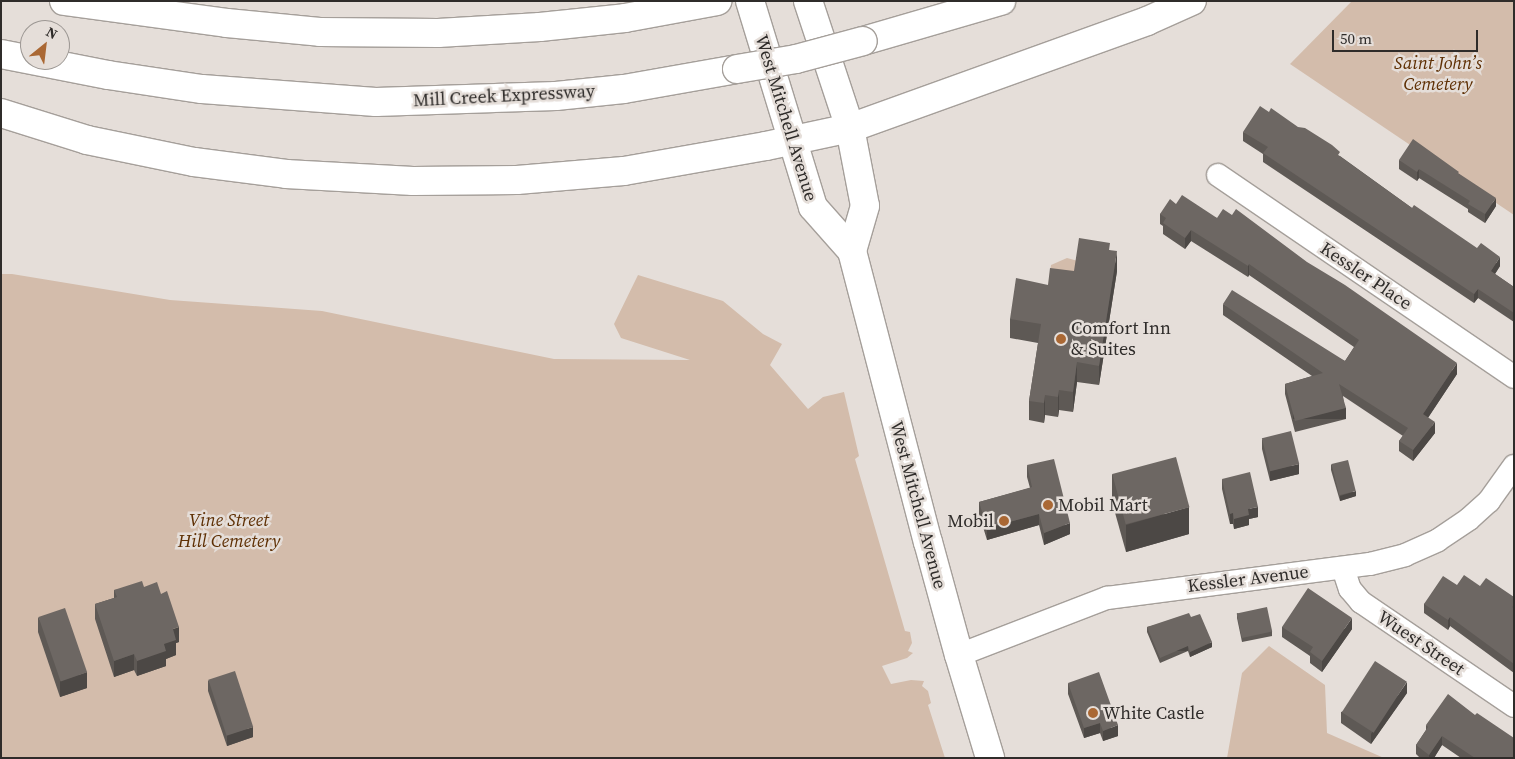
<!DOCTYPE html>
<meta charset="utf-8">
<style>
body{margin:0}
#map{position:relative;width:1515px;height:759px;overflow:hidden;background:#e5ded9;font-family:"Source Serif 4",serif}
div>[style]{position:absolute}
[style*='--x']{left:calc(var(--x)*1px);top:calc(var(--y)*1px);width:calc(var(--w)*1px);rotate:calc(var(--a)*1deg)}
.green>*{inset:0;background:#d3bcab}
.roads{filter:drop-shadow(1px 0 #a59f9a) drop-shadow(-1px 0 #a59f9a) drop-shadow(0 1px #a59f9a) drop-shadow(0 -1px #a59f9a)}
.street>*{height:22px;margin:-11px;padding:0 11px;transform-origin:11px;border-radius:11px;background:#fff}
.secondary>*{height:28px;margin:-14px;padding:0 14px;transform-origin:14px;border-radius:14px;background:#fff}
.highway>*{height:28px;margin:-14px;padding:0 14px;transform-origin:14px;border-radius:14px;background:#fff}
.bridges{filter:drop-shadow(1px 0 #a59f9a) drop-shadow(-1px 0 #a59f9a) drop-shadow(0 1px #a59f9a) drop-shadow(0 -1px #a59f9a)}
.highway-bridge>*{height:28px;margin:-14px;padding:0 14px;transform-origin:14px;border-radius:14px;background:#fff}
.wall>*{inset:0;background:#5e5955}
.shaded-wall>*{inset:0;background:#4c4845;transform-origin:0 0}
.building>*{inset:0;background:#6d6763;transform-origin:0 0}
.dots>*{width:14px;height:14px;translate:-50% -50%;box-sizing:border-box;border:2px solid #e5ded9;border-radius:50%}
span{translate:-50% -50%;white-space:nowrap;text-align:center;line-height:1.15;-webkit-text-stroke:5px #e5ded9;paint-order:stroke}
.park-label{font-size:18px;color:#5e2f03;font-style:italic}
.street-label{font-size:18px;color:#2f2c2a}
.poi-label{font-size:18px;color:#2f2c2a}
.left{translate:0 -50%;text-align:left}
.right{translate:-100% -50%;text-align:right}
.frame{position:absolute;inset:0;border:2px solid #2f2c2a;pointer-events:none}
.north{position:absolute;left:20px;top:20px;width:50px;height:50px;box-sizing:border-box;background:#e5ded9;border:1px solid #9c9793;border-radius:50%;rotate:29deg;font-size:14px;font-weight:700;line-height:20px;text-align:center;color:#2f2c2a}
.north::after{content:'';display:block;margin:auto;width:18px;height:22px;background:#aa6834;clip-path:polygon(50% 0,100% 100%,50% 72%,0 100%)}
.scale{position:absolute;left:1332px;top:30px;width:146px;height:22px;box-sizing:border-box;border:2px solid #2f2c2a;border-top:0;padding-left:6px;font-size:15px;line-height:18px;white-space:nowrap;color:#2f2c2a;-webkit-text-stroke:4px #e5ded9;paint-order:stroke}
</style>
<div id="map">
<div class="green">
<div style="clip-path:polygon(1352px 1px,1514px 1px,1514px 215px,1290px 64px)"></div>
<div style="clip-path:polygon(1067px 258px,1078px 261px,1074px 291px,1048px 287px,1051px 265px)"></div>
<div style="clip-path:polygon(1px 274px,12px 274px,170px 300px,322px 311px,554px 359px,690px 360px,621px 338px,614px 324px,638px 275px,723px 301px,763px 334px,782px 344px,770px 365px,808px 409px,823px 397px,844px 392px,859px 456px,855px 459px,905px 631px,910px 632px,912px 643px,908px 651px,913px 653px,907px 658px,882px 666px,891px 684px,911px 680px,924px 681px,922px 686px,928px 691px,931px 703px,928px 705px,945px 758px,1px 758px)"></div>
<div style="clip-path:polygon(1269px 646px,1325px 685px,1327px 733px,1384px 758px,1227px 758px,1242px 673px)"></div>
</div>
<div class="roads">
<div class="street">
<div style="--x:1218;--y:175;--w:358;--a:34.3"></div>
<div style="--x:1343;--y:568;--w:22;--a:72"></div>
<div style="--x:1350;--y:589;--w:17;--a:50"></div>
<div style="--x:1361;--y:602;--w:185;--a:34.2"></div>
<div style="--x:959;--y:655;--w:159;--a:-21.1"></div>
<div style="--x:1107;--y:598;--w:265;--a:-7.4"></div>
<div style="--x:1370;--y:564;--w:36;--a:-14"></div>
<div style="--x:1405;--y:555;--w:36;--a:-24"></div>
<div style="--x:1438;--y:540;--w:37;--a:-34"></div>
<div style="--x:1469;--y:519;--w:27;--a:-42"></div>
<div style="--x:1489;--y:501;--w:43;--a:-54.5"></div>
</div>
<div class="secondary">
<div style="--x:750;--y:1;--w:215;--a:73"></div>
<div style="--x:813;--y:207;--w:59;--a:48.4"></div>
<div style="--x:852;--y:251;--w:301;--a:75.4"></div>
<div style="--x:928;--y:542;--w:117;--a:74.7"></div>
<div style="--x:959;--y:655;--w:108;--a:73.2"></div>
<div style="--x:808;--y:1;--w:134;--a:71.7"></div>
<div style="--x:850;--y:128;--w:79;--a:79.1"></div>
<div style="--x:865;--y:206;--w:47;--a:106.1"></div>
</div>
<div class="highway">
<div style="--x:64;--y:1;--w:164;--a:7.7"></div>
<div style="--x:227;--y:23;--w:93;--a:5.5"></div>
<div style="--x:320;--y:32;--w:118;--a:0.5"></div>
<div style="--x:438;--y:33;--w:102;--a:-3.4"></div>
<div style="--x:540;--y:27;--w:85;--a:-6"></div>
<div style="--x:625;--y:18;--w:94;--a:-10.5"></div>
<div style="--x:863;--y:41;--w:144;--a:-16.2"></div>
<div style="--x:1;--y:54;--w:109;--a:11.1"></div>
<div style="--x:108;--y:75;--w:95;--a:8.5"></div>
<div style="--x:202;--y:89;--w:174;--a:4.3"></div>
<div style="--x:376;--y:102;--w:180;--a:-1.9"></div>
<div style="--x:556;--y:96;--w:68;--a:-5.9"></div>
<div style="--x:624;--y:89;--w:115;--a:-10"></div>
<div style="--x:1;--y:113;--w:90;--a:17.4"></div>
<div style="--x:87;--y:140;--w:109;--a:11.6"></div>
<div style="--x:194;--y:162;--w:93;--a:7.4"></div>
<div style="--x:286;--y:174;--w:127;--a:3.2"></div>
<div style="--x:413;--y:181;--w:104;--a:-0.6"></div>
<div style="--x:517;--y:180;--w:107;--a:-4.8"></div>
<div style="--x:624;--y:171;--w:144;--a:-10"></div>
<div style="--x:766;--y:146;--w:86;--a:-12.1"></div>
<div style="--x:850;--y:128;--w:316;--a:-19.8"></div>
<div style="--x:1147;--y:21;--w:49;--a:-24"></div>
</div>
</div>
<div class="bridges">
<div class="highway-bridge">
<div style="--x:737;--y:69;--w:60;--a:-9.6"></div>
<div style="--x:796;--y:59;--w:69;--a:-15"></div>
</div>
</div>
<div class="wall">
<div style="clip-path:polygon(1243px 132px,1340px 156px,1412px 208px,1500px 266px,1495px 274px,1514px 287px,1514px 322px,1478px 298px,1474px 303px,1263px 162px,1263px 154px,1243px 141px)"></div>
<div style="clip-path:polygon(1399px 160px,1459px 174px,1496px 206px,1485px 223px,1468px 212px,1468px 209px,1419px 178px,1417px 181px,1399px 169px)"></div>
<div style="clip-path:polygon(1176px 204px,1217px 218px,1457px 374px,1428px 418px,1435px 433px,1413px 461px,1399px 451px,1399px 441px,1403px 436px,1343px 396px,1346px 419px,1295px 432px,1285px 394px,1285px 384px,1312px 376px,1223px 315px,1223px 304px,1345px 361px,1354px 347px,1249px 275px,1248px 277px,1191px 241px,1185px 249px,1163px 234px,1163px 226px,1160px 224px,1160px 214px)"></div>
<div style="clip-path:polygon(1110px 250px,1117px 271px,1099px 385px,1077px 382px,1073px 412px,1059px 410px,1058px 417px,1045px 415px,1044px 423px,1029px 420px,1029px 401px,1038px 343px,1010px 338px,1010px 319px,1048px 285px,1074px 271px)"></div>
<div style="clip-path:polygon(1262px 439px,1299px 474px,1270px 481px,1262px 449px)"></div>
<div style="clip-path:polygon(1331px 464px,1356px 496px,1340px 501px,1331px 470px)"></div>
<div style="clip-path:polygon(1027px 465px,1070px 534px,1044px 545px,1039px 525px,987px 540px,979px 514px,979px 502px,1030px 488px,1027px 477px)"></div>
<div style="clip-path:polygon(1112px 474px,1189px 534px,1126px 552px,1112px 502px)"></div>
<div style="clip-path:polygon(1222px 479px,1258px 517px,1249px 519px,1249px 525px,1234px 529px,1233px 524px,1230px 524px,1222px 489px)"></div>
<div style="clip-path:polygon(1457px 585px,1480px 586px,1514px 597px,1514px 673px,1450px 626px,1448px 630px,1424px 613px,1424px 604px)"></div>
<div style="clip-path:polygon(144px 587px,179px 642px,176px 643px,176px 655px,166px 659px,166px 666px,137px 676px,134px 670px,114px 677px,95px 619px,95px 604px,114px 598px,114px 590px)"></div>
<div style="clip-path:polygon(1237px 613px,1272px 631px,1272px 636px,1242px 642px,1237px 618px)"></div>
<div style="clip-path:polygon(38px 617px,87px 688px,60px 697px,38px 632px)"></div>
<div style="clip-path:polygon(1191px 617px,1212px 647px,1190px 657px,1188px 651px,1160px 663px,1147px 632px,1147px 627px)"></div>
<div style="clip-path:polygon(1282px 627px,1352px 629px,1322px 672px,1310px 663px,1310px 656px,1282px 637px)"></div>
<div style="clip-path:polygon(208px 680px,253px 737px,227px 746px,208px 691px)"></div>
<div style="clip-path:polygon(1068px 683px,1118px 736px,1103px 741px,1100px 733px,1084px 738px,1068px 694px)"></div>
<div style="clip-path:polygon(1407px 693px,1371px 744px,1341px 723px,1341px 712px)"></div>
<div style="clip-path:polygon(1426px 725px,1514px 758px,1461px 758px,1442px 745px,1434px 758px,1420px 758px,1416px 754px,1416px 745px,1426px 730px)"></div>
</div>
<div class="shaded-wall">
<div style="clip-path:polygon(1419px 169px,1419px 178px,1417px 181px,1417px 172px)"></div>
<div style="clip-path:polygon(1496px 198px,1496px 206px,1485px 223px,1485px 214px)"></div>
<div style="clip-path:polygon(1191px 230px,1191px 241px,1185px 249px,1185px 238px)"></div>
<div style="clip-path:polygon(1117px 251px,1117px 271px,1099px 385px,1099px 366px)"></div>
<div style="clip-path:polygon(1500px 257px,1500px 266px,1491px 280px,1491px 271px)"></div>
<div style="clip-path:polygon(1249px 264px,1249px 275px,1248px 277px,1248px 266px)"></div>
<div style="clip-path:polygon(1478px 289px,1478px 298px,1474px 303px,1474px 294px)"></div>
<div style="clip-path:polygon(1077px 362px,1077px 382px,1073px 412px,1073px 392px)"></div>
<div style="clip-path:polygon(1457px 363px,1457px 374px,1423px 425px,1423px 414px)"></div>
<div style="clip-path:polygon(1059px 390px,1059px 410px,1058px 417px,1058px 397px)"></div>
<div style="clip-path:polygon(1045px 395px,1045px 415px,1044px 423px,1044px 403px)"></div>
<div style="left:1346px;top:408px;width:11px;height:53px;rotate:90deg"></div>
<div style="clip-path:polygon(1435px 422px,1435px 433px,1413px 461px,1413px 450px)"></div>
<div style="clip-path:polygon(1299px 464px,1299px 474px,1270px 481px,1270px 471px)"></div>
<div style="clip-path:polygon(1356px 491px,1356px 496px,1340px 501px,1340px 496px)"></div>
<div style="clip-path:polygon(1189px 507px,1189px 534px,1126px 552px,1126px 525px)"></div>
<div style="clip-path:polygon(1258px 507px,1258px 517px,1249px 519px,1249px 525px,1234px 529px,1234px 519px,1248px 509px)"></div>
<div style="left:1233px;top:513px;width:11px;height:3px;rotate:90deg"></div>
<div style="clip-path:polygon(1039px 514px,1039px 525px,987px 540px,987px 528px)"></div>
<div style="clip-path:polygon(1070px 523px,1070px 534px,1044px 545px,1044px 533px)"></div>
<div style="clip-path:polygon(1450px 617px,1450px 626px,1448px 630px,1448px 620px)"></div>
<div style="clip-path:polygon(1352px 618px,1352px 629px,1322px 672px,1322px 661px)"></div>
<div style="clip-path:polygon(179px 627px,179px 642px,176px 643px,176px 655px,166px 659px,166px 666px,137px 676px,137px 661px,164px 644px,173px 629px)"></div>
<div style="clip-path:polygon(1212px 642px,1212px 647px,1190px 657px,1190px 652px)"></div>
<div style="left:1188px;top:646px;width:5px;height:30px;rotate:90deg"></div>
<div style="clip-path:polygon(134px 654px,134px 670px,114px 677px,114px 661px)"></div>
<div style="clip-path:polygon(87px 672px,87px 688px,60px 697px,60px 681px)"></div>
<div style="clip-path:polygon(1407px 682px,1407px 693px,1371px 744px,1371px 734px)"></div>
<div style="clip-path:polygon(1100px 723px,1100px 733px,1084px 738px,1084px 728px)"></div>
<div style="clip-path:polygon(1118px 725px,1118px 736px,1103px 741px,1103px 731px)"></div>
<div style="clip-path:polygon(253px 727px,253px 737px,227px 746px,227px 735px)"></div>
<div style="clip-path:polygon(1442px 736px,1442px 745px,1434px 758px,1429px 758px,1429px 755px)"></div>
</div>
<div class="building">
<div style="clip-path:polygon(1260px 106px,1269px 112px,1271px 108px,1298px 127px,1305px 128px,1332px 145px,1340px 152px,1338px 155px,1412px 208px,1414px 205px,1477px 248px,1481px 243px,1500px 257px,1491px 271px,1514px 287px,1514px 313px,1478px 289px,1474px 294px,1263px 153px,1268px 147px,1243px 132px)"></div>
<div style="clip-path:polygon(1413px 139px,1459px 172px,1458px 173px,1496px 198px,1485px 214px,1468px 204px,1470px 201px,1419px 169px,1417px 172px,1399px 160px)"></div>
<div style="clip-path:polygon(1182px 195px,1217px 218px,1223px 209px,1232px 215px,1236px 209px,1307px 262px,1345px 285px,1457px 363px,1423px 414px,1435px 422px,1413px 450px,1399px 441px,1408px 428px,1339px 384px,1346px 408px,1295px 421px,1285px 384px,1323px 373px,1223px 304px,1232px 290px,1345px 361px,1359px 340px,1249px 264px,1248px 266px,1191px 230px,1185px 238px,1163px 223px,1166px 218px,1160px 214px,1170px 199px,1176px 204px)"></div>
<div style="clip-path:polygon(1079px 238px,1110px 243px,1109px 250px,1117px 251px,1099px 366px,1077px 362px,1073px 392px,1059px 390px,1058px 397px,1045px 395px,1044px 403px,1029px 401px,1041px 324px,1010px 319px,1016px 278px,1048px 285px,1050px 268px,1074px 271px)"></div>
<div style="left:1291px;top:431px;width:34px;height:30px;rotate:76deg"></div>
<div style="left:1176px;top:457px;width:52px;height:66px;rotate:75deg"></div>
<div style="clip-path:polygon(1054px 459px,1070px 523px,1044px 533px,1039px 514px,987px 528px,979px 502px,1032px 487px,1027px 465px)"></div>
<div style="left:1348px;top:460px;width:32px;height:17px;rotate:76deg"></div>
<div style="clip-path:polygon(1250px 472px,1258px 507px,1248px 509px,1249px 515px,1234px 519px,1233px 513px,1230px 514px,1222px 479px)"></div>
<div style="clip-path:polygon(1464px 575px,1480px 586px,1486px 578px,1514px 597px,1514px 606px,1512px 607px,1514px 608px,1514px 664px,1450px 617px,1448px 620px,1424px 604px,1443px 576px,1457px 585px)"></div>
<div style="clip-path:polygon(142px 581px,144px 587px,157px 582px,161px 594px,167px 591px,179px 627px,173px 629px,176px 640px,164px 644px,166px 651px,137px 661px,134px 654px,114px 661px,95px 604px,117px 597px,114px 590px)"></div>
<div style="clip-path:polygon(1308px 588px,1352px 618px,1322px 661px,1310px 652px,1313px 647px,1282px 627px)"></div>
<div style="left:1267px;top:607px;width:25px;height:31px;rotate:78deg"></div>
<div style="left:65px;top:608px;width:68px;height:28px;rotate:71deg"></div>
<div style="clip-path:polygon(1189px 613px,1191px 617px,1200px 614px,1212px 642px,1190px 652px,1188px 646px,1160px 658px,1147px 627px)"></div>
<div style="left:1375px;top:661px;width:38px;height:61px;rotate:33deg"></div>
<div style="left:235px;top:671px;width:59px;height:28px;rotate:72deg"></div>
<div style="clip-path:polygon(1099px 672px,1118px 725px,1103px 731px,1100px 723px,1084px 728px,1068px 683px)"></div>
<div style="clip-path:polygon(1448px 694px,1475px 715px,1477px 713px,1514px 738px,1514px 758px,1475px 758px,1442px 736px,1429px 755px,1416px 745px,1428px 727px,1426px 725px)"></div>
</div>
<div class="dots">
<div style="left:1061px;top:339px;background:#aa6834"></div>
<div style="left:1048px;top:505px;background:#aa6834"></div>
<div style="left:1004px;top:521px;background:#aa6834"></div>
<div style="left:1093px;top:713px;background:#aa6834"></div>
</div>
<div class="park-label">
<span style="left:1438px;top:74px">Saint John’s<br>Cemetery</span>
<span style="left:229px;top:531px">Vine Street<br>Hill Cemetery</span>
</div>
<div class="street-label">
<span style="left:504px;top:96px;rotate:-3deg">Mill Creek Expressway</span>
<span style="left:786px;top:118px;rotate:73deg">West Mitchell Avenue</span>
<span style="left:1366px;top:276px;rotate:34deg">Kessler Place</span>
<span style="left:918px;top:505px;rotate:75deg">West Mitchell Avenue</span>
<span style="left:1248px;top:579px;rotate:-7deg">Kessler Avenue</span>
<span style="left:1421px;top:643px;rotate:34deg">Wuest Street</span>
</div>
<div class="poi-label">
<span class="left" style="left:1071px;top:339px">Comfort Inn<br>&amp; Suites</span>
<span class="left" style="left:1058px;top:505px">Mobil Mart</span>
<span class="right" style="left:994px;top:521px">Mobil</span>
<span class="left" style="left:1103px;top:713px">White Castle</span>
</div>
<div class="frame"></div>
<div class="north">N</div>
<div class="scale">50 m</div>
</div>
